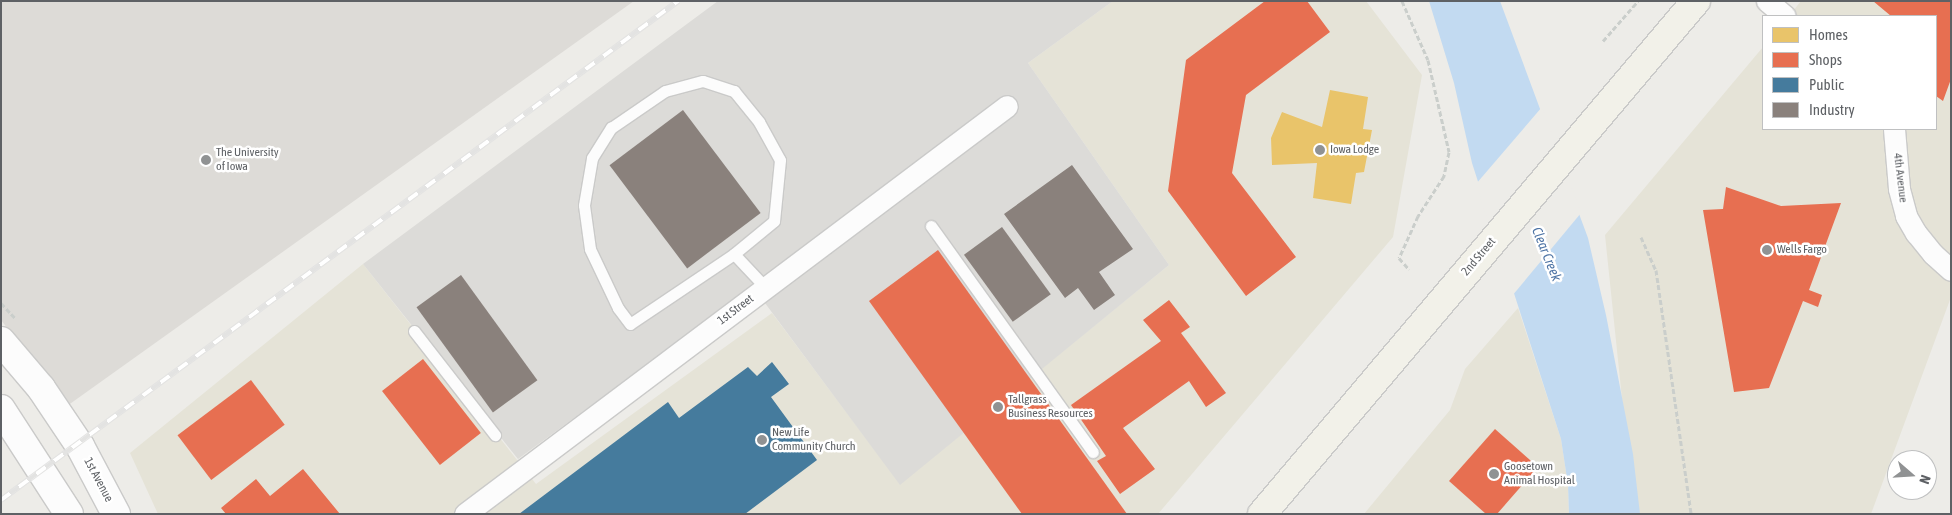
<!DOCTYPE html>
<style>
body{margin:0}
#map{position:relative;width:1952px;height:515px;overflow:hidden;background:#edece8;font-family:"Asap Condensed",sans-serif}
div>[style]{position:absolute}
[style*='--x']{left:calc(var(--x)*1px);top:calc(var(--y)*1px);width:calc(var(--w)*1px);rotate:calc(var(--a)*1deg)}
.commercial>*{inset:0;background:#e5e3d7}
.industrial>*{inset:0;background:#dcdbd8}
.education>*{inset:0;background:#dddbd7}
.water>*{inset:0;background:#c2daf1}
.pier>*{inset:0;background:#edece8}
.homes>*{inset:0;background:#e9c46a}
.shops>*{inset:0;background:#e76f51;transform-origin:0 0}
.public>*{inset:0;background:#457b9d}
.industry>*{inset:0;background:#8a817c;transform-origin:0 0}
.path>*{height:3px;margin-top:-1.5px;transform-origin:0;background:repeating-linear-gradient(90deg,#cacecb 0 5px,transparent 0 7.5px)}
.roads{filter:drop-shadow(1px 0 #cacac9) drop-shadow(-1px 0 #cacac9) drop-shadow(0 1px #cacac9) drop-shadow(0 -1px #cacac9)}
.lane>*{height:11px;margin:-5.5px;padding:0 5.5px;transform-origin:5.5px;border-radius:5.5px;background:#fcfcfc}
.street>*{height:21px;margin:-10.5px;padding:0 10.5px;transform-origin:10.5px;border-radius:10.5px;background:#fcfcfc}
.secondary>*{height:28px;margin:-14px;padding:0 14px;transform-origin:14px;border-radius:14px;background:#fcfcfc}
.primary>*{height:28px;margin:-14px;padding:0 14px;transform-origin:14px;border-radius:14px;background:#f2f1e9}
.rail>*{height:5.5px;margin-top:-2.75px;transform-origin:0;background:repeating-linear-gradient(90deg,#fff 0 11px,#e3e3e2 0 22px);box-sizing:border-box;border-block:1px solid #e3e3e2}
.dots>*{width:14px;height:14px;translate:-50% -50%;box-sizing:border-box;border:2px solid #fff;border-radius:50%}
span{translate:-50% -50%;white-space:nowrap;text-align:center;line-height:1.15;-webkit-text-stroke:5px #fff;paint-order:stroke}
.poi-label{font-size:12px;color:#5e6165}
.left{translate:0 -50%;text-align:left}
.street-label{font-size:12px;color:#5e6165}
.water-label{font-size:14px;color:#4e74a5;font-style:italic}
.frame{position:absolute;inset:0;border:2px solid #5e6165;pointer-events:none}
.legend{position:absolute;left:1762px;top:15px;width:175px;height:115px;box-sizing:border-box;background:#fff;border:1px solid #bfc0c1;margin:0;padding:6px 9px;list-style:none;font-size:15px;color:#5e6165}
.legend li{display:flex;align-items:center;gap:10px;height:25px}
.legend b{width:25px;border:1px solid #bfc0c1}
.north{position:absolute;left:1887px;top:450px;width:50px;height:50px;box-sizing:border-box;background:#fff;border:1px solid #bfc0c1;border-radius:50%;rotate:109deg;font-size:14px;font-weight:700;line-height:20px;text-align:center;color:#5e6165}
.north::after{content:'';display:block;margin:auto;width:18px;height:22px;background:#909293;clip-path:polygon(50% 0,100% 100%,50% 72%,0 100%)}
</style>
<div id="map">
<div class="commercial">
<div style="clip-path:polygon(1113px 1px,1366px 1px,1422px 75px,1393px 237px,1158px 514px,158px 514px,130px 453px,363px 264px,536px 484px,772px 313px,900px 484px,1169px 265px,1028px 63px)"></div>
<div style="clip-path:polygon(1801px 1px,1951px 1px,1951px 297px,1871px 514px,1634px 514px,1605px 235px,1763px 47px,1763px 129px,1936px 129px,1936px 16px,1789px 16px)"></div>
<div style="clip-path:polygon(1518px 308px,1561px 439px,1568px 485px,1569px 514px,1364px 514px,1450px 410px,1465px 369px)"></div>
</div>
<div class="industrial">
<div style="clip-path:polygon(718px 1px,1113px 1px,1028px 63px,1169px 265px,900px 485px,753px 287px,518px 459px,363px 264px)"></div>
</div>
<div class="education">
<div style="clip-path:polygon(1px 1px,634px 1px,67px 406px,1px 320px)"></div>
</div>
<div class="water">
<div style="clip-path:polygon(1429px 1px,1500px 1px,1588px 238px,1606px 315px,1633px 454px,1640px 514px,1569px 514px,1568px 485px,1561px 439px,1472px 163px,1454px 83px)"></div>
</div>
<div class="pier">
<div style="clip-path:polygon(1542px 107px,1581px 213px,1512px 296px,1476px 184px)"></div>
</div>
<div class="homes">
<div style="clip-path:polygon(1330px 90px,1368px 97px,1363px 129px,1372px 130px,1364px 172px,1356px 173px,1351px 204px,1313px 198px,1317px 163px,1272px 165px,1271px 138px,1282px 112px,1322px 127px)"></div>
</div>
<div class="shops">
<div style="clip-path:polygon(1265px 1px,1307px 1px,1330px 32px,1246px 95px,1232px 173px,1296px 257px,1246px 296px,1168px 191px,1186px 60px)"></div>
<div style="clip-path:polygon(1873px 1px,1951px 1px,1951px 79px,1943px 101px,1936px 96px,1936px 16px,1891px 16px)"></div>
<div style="clip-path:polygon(1726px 187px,1781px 206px,1841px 203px,1809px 290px,1822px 295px,1818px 307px,1803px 301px,1769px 388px,1734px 392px,1703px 210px,1723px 209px)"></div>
<div style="clip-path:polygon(938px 250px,1127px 514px,1022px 514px,869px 301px)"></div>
<div style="clip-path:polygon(1169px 300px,1190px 327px,1181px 333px,1226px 393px,1206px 407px,1189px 381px,1123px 428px,1155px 469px,1120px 494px,1097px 461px,1106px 456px,1071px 405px,1161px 341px,1143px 320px)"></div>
<div style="left:423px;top:359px;width:94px;height:52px;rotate:52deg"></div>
<div style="left:251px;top:380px;width:56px;height:92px;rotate:53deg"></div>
<div style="clip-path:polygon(1495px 429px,1538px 467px,1497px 514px,1486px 514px,1449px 481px)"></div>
<div style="clip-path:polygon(303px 469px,340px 514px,226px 514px,221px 508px,256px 479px,270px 496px)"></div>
</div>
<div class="public">
<div style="clip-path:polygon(772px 362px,789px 384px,771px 397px,817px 460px,745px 514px,519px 514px,668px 402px,679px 418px,748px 367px,757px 376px)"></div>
</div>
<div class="industry">
<div style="left:683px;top:110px;width:129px;height:92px;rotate:53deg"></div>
<div style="clip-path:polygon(1072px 165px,1133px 249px,1099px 272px,1115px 295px,1094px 310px,1078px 288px,1065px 298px,1004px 214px)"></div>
<div style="left:1002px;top:227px;width:83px;height:47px;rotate:54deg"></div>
<div style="left:461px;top:275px;width:130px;height:55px;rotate:54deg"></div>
</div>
<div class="path">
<div style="--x:1402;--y:1;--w:64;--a:66.2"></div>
<div style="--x:1428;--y:60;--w:94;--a:77.1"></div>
<div style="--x:1449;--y:152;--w:25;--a:102"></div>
<div style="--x:1444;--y:176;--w:48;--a:123"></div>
<div style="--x:1418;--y:216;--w:46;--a:114.3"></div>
<div style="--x:1399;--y:258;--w:15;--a:48"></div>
<div style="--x:1603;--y:41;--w:53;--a:-48.8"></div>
<div style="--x:1641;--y:237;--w:36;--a:66"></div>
<div style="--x:1656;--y:270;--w:246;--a:81.8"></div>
<div style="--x:1;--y:303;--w:22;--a:47"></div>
</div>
<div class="roads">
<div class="lane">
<div style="--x:931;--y:226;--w:278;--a:54.4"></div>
<div style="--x:734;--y:254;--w:125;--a:146.1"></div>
<div style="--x:630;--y:324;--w:20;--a:-127"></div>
<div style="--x:618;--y:308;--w:65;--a:-115.4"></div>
<div style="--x:590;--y:249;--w:44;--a:-97.8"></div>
<div style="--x:584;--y:205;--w:48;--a:-80.3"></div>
<div style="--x:592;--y:158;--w:36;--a:-58"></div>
<div style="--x:611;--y:128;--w:65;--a:-34.4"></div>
<div style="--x:665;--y:91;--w:39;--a:-15"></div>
<div style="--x:703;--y:81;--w:33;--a:18"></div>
<div style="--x:734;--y:91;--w:40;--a:51"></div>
<div style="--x:759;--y:122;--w:43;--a:61.1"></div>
<div style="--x:780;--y:160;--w:61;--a:95.6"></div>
<div style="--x:774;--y:221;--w:52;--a:140.5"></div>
<div style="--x:734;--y:254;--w:47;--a:46.7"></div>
<div style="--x:414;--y:331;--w:132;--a:52.1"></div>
</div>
<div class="street">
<div style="--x:1767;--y:1;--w:23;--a:40"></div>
<div style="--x:1894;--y:129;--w:60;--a:85.2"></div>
<div style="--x:1899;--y:189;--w:28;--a:75"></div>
<div style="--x:1906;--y:216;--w:20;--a:60"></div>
<div style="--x:1916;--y:233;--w:27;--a:51"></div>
<div style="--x:1933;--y:254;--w:24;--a:42"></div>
<div style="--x:465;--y:514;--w:678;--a:-36.97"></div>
</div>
<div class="secondary">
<div style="--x:1;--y:341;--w:62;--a:49.6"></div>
<div style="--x:41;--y:388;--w:70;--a:56.1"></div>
<div style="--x:80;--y:446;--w:77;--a:62.1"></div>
<div style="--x:1;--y:409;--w:125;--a:57.1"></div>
</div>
<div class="primary">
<div style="--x:1262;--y:514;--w:672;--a:-49.77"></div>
</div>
</div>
<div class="rail">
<div style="--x:1;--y:500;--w:841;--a:-36.39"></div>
</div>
<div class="dots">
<div style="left:1320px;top:150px;background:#909293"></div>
<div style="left:206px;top:160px;background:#909293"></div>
<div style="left:1767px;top:250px;background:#909293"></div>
<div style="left:998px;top:407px;background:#909293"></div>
<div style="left:762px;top:440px;background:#909293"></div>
<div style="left:1494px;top:474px;background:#909293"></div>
</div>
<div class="poi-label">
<span class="left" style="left:1330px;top:150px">Iowa Lodge</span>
<span class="left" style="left:216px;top:160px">The University<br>of Iowa</span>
<span class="left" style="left:1777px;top:250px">Wells Fargo</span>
<span class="left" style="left:1008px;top:407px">Tallgrass<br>Business Resources</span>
<span class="left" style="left:772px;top:440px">New Life<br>Community Church</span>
<span class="left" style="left:1504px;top:474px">Goosetown<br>Animal Hospital</span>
</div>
<div class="street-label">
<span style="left:1900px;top:178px;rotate:83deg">4th Avenue</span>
<span style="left:1479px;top:257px;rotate:-50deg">2nd Street</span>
<span style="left:736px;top:310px;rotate:-37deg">1st Street</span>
<span style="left:98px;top:480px;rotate:62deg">1st Avenue</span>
</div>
<div class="water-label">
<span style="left:1547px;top:254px;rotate:68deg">Clear Creek</span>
</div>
<div class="frame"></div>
<ul class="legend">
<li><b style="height:14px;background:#e9c46a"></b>Homes</li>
<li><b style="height:14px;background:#e76f51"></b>Shops</li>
<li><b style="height:14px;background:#457b9d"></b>Public</li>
<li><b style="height:14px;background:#8a817c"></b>Industry</li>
</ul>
<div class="north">N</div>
</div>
